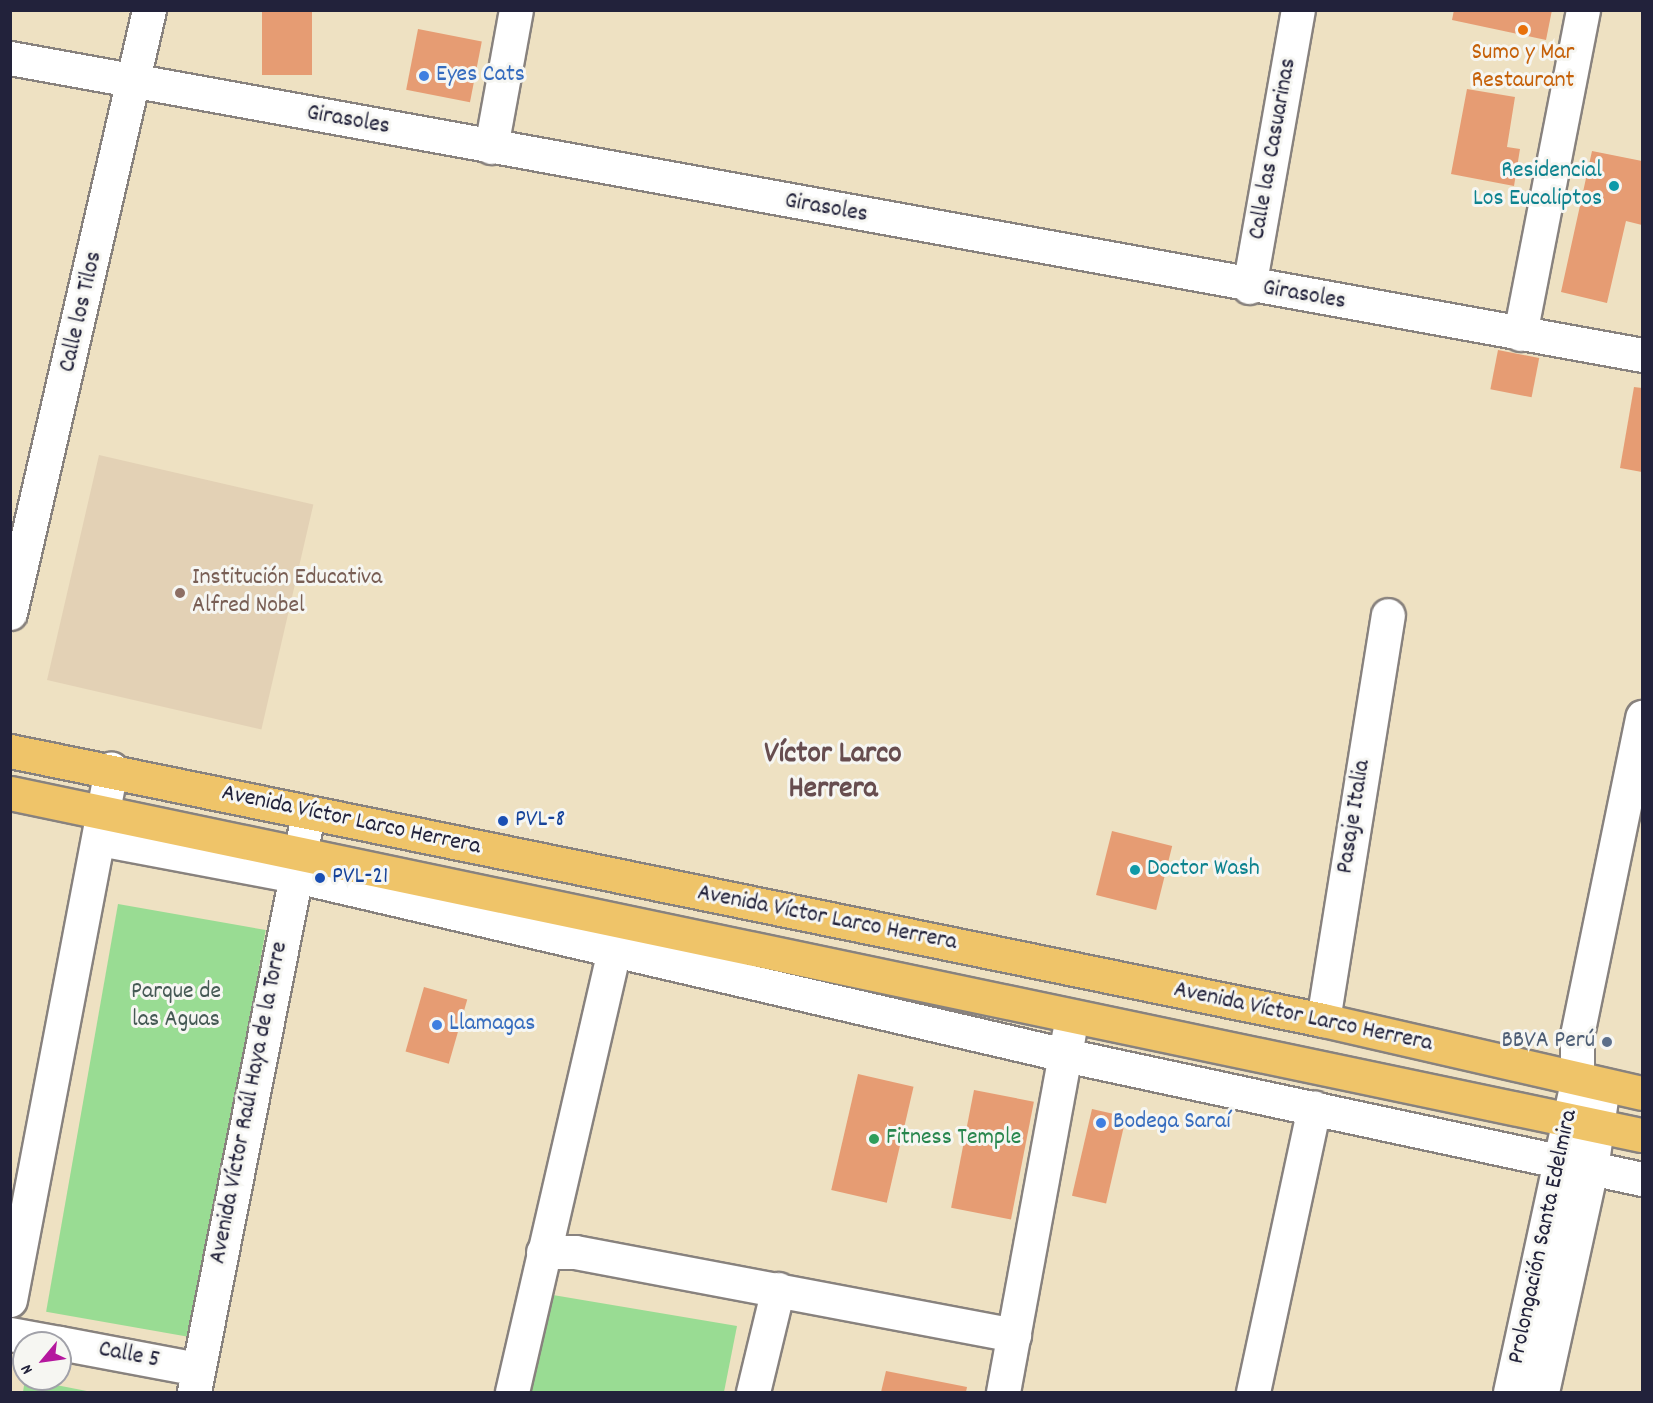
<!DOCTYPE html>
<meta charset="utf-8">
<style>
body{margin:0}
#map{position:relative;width:1653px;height:1403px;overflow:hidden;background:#eee1c2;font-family:Dekko,sans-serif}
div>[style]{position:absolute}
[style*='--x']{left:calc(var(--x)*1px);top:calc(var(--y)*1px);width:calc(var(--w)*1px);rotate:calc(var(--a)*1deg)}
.built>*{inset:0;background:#e3d1b5;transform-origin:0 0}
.green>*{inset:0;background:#99dc93;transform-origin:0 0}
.building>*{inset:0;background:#e69c73;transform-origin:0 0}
.roads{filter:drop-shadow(2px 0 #88827e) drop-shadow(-2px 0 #88827e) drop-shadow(0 2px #88827e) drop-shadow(0 -2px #88827e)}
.minor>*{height:33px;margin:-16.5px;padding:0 16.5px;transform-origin:16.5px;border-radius:16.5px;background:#fff}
.major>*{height:33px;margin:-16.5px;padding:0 16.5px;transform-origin:16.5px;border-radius:16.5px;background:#efc469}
.dots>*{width:16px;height:16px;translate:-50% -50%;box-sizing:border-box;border:3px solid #f6f6f2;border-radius:50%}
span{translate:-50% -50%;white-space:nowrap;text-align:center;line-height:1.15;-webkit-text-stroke:6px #f6f6f2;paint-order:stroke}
.food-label{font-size:24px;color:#c56008}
.shop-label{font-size:24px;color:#366cbe}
.left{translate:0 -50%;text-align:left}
.street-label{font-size:24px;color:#22223b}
.culture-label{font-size:24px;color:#0d838f}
.right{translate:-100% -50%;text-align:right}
.education-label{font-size:24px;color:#785e54}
.transit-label{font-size:24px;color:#164399}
.park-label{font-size:24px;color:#465a55}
.service-label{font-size:24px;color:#4e5e75}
.leisure-label{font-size:24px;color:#27864d}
.district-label{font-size:30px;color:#674d4f;font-weight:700}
.frame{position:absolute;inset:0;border:12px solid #22223b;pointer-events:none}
.north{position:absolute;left:12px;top:1331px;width:60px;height:60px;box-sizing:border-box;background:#f6f6f2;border:2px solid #a1a1a9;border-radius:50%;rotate:241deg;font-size:16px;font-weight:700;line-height:24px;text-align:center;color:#22223b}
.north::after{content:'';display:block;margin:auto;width:21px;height:27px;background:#b5179e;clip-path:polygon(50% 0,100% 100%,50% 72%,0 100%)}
</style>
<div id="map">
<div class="built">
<div style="left:99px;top:455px;width:220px;height:231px;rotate:13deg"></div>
</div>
<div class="green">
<div style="left:118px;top:904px;width:150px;height:414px;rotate:10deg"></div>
<div style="clip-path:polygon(547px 1294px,737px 1326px,724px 1392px,526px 1392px)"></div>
<div style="clip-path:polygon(25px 1379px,92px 1392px,23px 1392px)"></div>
</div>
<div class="building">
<div style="left:262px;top:10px;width:50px;height:65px"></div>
<div style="clip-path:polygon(1454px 10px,1552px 10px,1546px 40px,1452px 20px)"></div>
<div style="left:418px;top:29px;width:65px;height:62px;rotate:11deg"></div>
<div style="clip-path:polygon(1467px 89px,1515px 97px,1507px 147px,1520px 149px,1514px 186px,1451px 174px)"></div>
<div style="clip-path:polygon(1592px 151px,1642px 161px,1642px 225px,1626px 221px,1607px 303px,1561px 292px)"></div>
<div style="left:1498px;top:350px;width:42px;height:40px;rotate:11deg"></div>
<div style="clip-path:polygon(1634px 387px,1642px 388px,1642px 472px,1620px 468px)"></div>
<div style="left:1112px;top:831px;width:62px;height:66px;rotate:14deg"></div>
<div style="left:424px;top:987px;width:45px;height:67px;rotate:16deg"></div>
<div style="left:858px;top:1074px;width:57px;height:119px;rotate:13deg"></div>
<div style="left:974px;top:1090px;width:61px;height:120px;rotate:11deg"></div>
<div style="left:1092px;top:1109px;width:35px;height:89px;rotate:13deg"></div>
<div style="clip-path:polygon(886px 1371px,967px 1387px,966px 1392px,881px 1392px)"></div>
</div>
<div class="roads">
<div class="minor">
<div style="--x:10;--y:58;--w:1659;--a:10.31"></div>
<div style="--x:491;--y:147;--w:139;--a:-79.7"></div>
<div style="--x:1249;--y:287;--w:281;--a:-80"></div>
<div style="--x:1520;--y:334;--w:330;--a:-79"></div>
<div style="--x:10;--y:613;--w:619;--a:-77.02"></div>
<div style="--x:100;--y:839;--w:199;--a:10.7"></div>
<div style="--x:296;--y:876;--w:790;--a:13.1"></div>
<div style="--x:1065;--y:1055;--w:590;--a:12.13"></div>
<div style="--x:1323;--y:1020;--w:410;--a:-80.9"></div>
<div style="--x:543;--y:1252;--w:32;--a:0"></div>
<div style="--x:575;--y:1252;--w:447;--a:10.7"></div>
<div style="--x:10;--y:1300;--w:541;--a:-79.23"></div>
<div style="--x:10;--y:1334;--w:50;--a:10.4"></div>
<div style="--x:60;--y:1343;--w:139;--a:10.7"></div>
<div style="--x:194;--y:1392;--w:589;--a:-78.84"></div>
<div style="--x:512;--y:1392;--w:454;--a:-77"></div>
<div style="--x:753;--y:1392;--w:106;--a:-76.4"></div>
<div style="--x:1003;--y:1392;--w:364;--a:-79.6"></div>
<div style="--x:1253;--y:1392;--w:291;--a:-77.9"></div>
<div style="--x:1510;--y:1392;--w:318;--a:-77.8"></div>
<div style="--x:1577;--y:1081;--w:46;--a:-90"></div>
<div style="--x:1577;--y:1035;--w:325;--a:-78.4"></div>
<div style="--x:1542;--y:1392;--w:228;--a:-77.6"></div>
<div style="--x:1591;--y:1169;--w:85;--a:-81.9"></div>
</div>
<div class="major">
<div style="--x:10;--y:751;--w:1340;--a:11.58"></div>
<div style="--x:1323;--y:1020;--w:327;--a:12.9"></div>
<div style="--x:10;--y:793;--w:1667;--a:11.84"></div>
</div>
</div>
<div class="dots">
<div style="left:1523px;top:30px;background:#e8710a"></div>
<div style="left:424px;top:76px;background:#3f7fe0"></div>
<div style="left:1614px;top:186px;background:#0f9aa8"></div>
<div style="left:180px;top:593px;background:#8d6e63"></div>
<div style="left:503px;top:821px;background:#1a4fb4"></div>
<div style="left:1135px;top:870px;background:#0f9aa8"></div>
<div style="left:320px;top:878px;background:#1a4fb4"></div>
<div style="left:437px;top:1025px;background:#3f7fe0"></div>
<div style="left:1607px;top:1042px;background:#5c6f8a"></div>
<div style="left:1101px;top:1123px;background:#3f7fe0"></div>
<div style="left:874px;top:1139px;background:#2e9e5b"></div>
</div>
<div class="food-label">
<span style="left:1523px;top:68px">Sumo y Mar<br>Restaurant</span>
</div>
<div class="shop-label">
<span class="left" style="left:436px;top:76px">Eyes Cats</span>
<span class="left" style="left:449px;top:1025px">Llamagas</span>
<span class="left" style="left:1113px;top:1123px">Bodega Saraí</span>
</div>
<div class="street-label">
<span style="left:348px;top:121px;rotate:10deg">Girasoles</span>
<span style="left:1274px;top:149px;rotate:-80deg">Calle las Casuarinas</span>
<span style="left:826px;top:209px;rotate:10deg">Girasoles</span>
<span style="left:1304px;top:296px;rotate:10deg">Girasoles</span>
<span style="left:82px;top:312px;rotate:-77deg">Calle los Tilos</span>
<span style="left:1355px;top:817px;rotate:-81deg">Pasaje Italia</span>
<span style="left:351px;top:821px;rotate:12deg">Avenida Víctor Larco Herrera</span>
<span style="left:827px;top:919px;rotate:11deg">Avenida Víctor Larco Herrera</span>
<span style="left:1303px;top:1018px;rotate:12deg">Avenida Víctor Larco Herrera</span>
<span style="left:250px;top:1103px;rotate:-79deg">Avenida Víctor Raúl Haya de la Torre</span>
<span style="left:1544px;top:1237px;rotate:-78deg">Prolongación Santa Edelmira</span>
<span style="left:129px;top:1356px;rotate:11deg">Calle 5</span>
</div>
<div class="culture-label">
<span class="right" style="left:1602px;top:186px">Residencial<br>Los Eucaliptos</span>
<span class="left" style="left:1147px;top:870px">Doctor Wash</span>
</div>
<div class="education-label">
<span class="left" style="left:192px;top:593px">Institución Educativa<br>Alfred Nobel</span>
</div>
<div class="transit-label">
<span class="left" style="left:515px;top:821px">PVL-8</span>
<span class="left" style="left:332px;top:878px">PVL-21</span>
</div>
<div class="park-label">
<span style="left:176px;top:1007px">Parque de<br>las Aguas</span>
</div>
<div class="service-label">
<span class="right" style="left:1595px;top:1042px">BBVA Perú</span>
</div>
<div class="leisure-label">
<span class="left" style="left:886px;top:1139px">Fitness Temple</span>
</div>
<div class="district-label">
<span style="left:833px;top:773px">Víctor Larco<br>Herrera</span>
</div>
<div class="frame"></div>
<div class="north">N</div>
</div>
